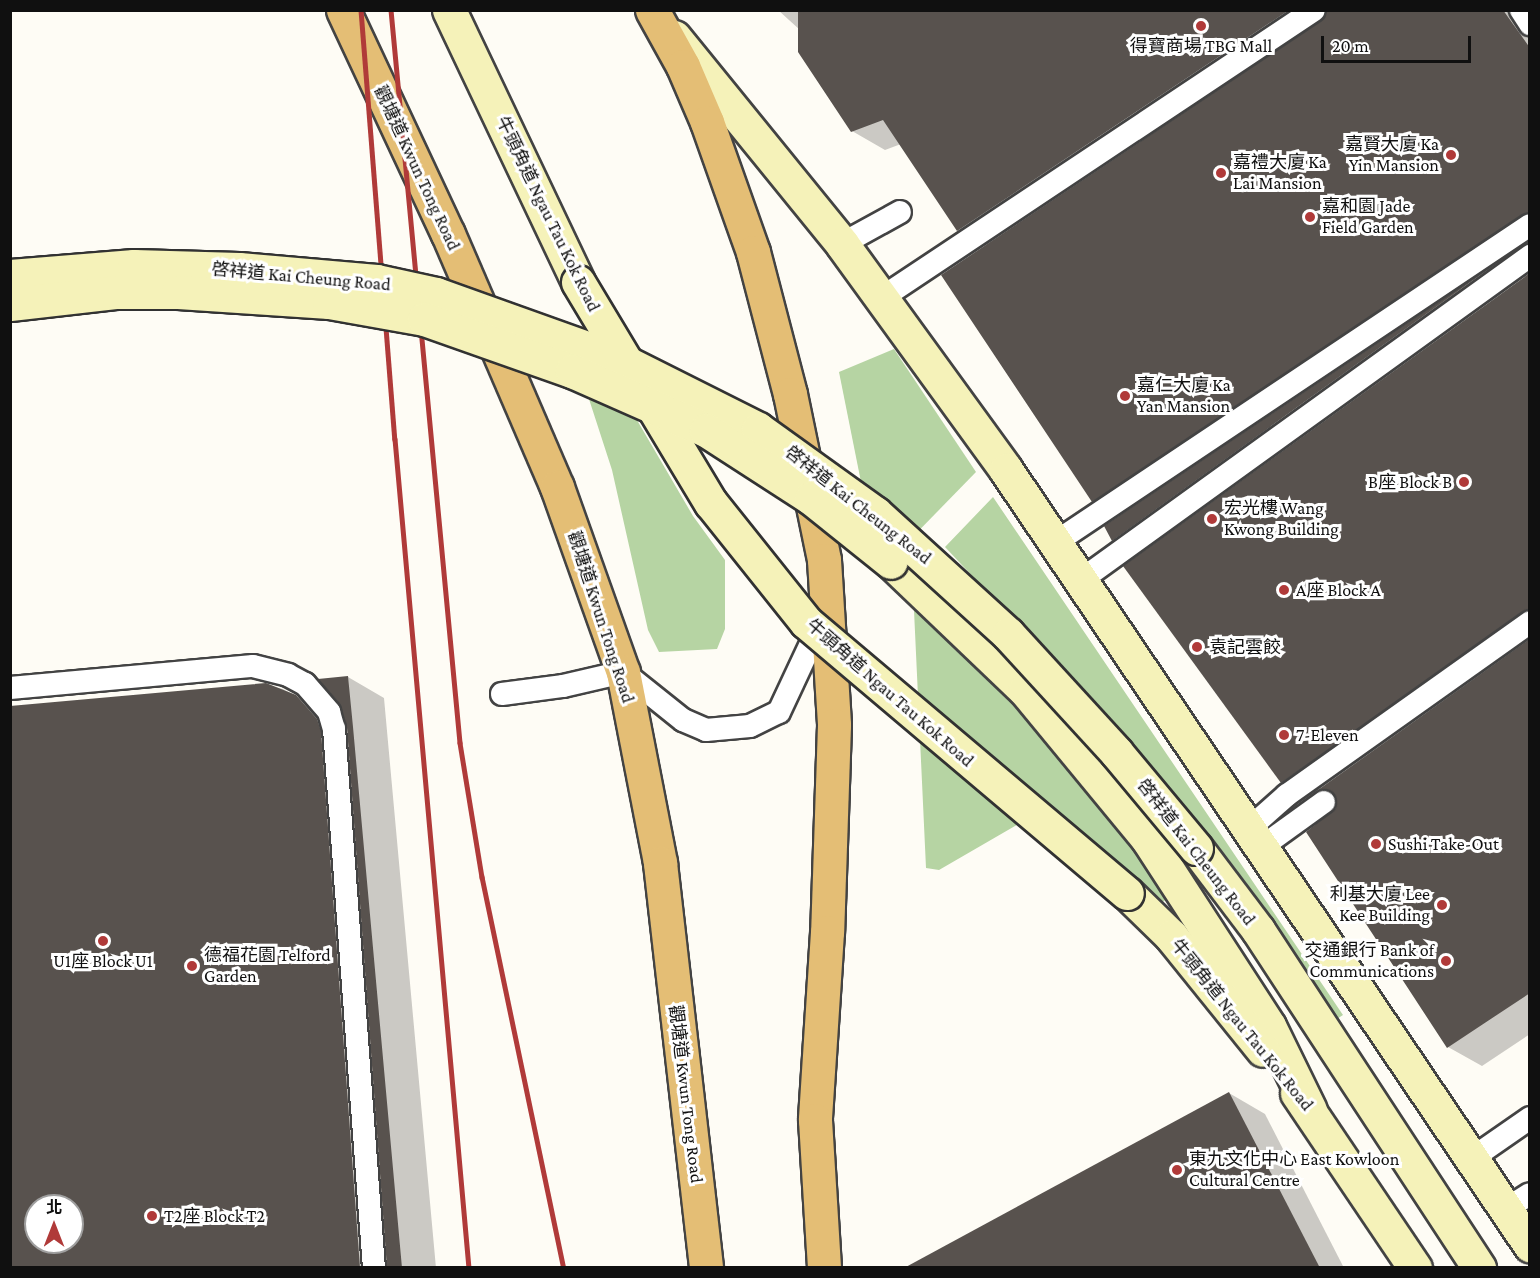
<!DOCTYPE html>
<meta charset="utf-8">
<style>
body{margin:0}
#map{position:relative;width:1540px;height:1278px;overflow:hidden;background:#fefcf5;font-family:"Crimson Pro","Noto Sans TC",serif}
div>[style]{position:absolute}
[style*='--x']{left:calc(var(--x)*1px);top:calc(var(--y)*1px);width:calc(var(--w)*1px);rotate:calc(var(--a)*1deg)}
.forest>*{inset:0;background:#b6d4a3}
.shadow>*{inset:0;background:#0003}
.building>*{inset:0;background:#58524e}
.roads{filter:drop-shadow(2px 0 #434343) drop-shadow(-2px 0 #434343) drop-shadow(0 2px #434343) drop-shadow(0 -2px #434343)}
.service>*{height:22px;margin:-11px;padding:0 11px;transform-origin:11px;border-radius:11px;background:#fff}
.secondary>*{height:33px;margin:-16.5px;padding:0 16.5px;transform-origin:16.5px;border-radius:16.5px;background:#f5f2b9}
.trunk>*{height:33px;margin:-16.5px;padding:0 16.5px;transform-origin:16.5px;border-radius:16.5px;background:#e4be75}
.rail>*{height:4.5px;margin:-2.25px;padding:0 2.25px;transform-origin:2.25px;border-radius:2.25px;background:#b03a39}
.bridges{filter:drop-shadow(2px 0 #323232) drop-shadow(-2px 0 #323232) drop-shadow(0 2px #323232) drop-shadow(0 -2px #323232)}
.secondary-bridge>*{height:33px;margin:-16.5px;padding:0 16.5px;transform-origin:16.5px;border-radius:16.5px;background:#f5f2b9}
.dots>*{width:16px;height:16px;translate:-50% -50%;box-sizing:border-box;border:3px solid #fff;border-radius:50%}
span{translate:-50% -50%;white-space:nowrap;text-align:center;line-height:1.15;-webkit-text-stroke:6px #fff;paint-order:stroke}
.poi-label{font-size:18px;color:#101010}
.right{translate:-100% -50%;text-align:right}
.left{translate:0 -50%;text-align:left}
.street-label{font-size:18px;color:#101010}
.frame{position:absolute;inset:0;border:12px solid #101010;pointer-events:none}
.north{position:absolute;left:24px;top:1194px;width:60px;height:60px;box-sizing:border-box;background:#fff;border:2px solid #9f9f9f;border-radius:50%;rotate:0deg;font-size:16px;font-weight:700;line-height:24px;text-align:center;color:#101010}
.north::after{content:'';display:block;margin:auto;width:21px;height:27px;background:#b03a39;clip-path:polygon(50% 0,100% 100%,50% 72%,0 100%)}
.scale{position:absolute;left:1321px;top:36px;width:150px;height:27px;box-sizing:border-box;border:3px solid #101010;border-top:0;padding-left:8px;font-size:18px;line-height:21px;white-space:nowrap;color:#101010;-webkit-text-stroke:4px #fff;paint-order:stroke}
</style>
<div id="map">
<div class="forest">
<div style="clip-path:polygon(894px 349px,976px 472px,898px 552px,870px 527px,839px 372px)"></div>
<div style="clip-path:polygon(588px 396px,634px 415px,693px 516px,725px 560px,725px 629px,717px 649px,659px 652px,648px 630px,612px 470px)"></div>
<div style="clip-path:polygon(993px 497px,1343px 1015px,1312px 1035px,1039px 647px,945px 547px)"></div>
<div style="clip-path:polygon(913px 589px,955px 632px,1176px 893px,1137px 919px,1020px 823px,939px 870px,926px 868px)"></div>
</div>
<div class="shadow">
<div style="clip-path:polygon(778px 10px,1522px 10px,1530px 21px,1530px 250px,1126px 520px,1093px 501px,986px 246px,958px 230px,901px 144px,885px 150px,852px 131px,800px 30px)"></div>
<div style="clip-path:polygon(1530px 275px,1530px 1034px,1482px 1066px,1448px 1047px,1325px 819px,1300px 804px,1309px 797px,1282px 782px)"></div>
<div style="clip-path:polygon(evenodd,348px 677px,384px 698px,436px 1268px,10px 1268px,10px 708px,266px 685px,283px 689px,333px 717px,350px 737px,348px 677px,36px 1206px,72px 1206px,72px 1242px,36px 1242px,36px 1206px)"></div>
<div style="clip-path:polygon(1229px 1093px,1265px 1114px,1344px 1268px,948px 1268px)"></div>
</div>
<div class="building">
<div style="clip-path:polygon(798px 10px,1289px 10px,957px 231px,883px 120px,851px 132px,798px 52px)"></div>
<div style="clip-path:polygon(1327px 10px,1503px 10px,1530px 48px,1530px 212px,1092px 502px,941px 275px,1321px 21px)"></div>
<div style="clip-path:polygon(1494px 265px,1112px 541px,1104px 526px)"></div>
<div style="clip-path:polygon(1530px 273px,1530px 609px,1281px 783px,1123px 566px)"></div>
<div style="clip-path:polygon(1530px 639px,1530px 993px,1447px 1048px,1306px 832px,1336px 808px,1335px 795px,1322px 789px,1297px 805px)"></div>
<div style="clip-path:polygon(348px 676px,353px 727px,402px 1268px,387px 1268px,347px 728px,340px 704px,318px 679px)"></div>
<div style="clip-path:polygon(evenodd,266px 683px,296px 695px,317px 719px,321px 731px,360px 1268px,10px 1268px,10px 706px,266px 683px,36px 1206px,72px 1206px,72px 1242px,36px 1242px,36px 1206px)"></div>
<div style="clip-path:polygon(1229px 1092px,1320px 1268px,904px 1268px)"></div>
</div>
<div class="roads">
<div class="service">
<div style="--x:1521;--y:10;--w:17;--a:57"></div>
<div style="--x:842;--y:244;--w:66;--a:-28.9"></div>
<div style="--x:880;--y:299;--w:521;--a:-33.66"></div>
<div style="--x:1056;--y:542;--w:570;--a:-33.77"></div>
<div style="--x:1081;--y:580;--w:554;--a:-35.81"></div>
<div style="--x:10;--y:688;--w:244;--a:-5.2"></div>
<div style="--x:253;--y:666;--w:36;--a:14"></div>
<div style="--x:288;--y:675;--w:19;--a:28"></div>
<div style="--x:305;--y:684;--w:37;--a:49"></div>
<div style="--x:329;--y:712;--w:18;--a:74"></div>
<div style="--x:334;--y:729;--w:540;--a:85.76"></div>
<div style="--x:502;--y:694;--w:62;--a:-7.5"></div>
<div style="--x:563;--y:686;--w:62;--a:-13.1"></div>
<div style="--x:623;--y:672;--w:77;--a:38.7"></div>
<div style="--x:683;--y:720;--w:25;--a:23"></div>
<div style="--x:706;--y:730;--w:44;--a:-5.2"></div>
<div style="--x:750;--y:726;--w:32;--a:-26"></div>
<div style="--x:779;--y:712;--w:102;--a:-64.9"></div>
<div style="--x:1251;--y:827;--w:48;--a:-41.6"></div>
<div style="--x:1287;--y:795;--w:298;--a:-35.4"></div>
<div style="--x:1263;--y:846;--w:75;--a:-35.8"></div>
<div style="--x:1471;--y:1159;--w:72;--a:-34.8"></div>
<div style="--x:1506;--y:1209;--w:28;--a:-32"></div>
</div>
<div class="secondary">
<div style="--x:449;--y:10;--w:301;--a:64.6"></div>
<div style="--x:674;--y:37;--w:267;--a:50.9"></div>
<div style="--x:842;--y:244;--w:279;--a:54"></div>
<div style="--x:1006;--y:470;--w:936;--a:55.94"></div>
<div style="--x:891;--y:562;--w:185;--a:43.7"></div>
<div style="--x:1025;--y:690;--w:192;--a:50.5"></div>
<div style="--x:1147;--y:838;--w:224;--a:57"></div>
<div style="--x:1269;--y:1026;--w:93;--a:64"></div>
<div style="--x:1196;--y:848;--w:103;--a:52.9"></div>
<div style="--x:1258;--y:930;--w:404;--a:56.8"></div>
<div style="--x:1127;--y:893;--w:62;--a:44.3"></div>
<div style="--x:1171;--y:936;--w:146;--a:51.1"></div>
<div style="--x:1297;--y:1093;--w:211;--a:56"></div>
</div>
<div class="trunk">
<div style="--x:343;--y:10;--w:247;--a:64.9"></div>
<div style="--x:448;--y:234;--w:275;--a:66.7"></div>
<div style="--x:557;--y:487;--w:196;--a:70.4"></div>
<div style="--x:623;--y:672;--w:195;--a:79"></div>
<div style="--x:660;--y:863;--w:408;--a:83.5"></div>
<div style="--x:652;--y:10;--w:64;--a:61"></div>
<div style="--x:683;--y:66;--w:61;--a:66.8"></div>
<div style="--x:707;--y:122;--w:138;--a:70.5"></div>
<div style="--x:753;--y:252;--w:147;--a:75.4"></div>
<div style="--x:790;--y:394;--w:169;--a:78.4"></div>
<div style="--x:824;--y:560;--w:165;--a:86.5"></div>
<div style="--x:834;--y:725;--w:207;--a:91.9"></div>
<div style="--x:827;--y:932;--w:188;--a:93.7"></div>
<div style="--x:815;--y:1120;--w:148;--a:86.5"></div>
</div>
</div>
<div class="rail">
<div style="--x:361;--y:10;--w:430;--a:85.5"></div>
<div style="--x:395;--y:439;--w:832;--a:84.9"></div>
<div style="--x:391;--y:10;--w:736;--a:84.62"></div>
<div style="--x:460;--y:743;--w:136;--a:80.7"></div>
<div style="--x:482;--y:877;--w:400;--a:78.2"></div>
</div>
<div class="bridges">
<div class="secondary-bridge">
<div style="--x:10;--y:276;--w:124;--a:-4.6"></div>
<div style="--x:134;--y:266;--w:105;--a:1.6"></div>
<div style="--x:239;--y:269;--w:138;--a:5"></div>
<div style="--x:376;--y:281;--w:61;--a:12.2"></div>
<div style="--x:436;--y:294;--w:199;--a:19.7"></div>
<div style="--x:623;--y:361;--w:151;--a:26.7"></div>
<div style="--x:758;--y:429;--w:144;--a:35.7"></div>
<div style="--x:875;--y:513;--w:180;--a:42.3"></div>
<div style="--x:1008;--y:634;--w:160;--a:47.5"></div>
<div style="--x:1116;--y:752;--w:125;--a:50.2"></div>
<div style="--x:578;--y:282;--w:258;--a:59"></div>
<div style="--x:711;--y:503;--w:152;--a:51.4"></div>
<div style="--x:806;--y:622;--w:420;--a:40.2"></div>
<div style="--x:10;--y:304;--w:108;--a:-6.4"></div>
<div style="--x:117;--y:292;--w:61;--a:0"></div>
<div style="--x:178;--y:292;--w:151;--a:3.8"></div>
<div style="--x:329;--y:302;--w:97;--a:10.1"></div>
<div style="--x:424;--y:319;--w:157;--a:19.4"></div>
<div style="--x:572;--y:371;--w:146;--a:23.8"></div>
<div style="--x:706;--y:430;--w:125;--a:32.9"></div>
<div style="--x:811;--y:498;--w:102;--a:38.7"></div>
</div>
</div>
<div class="dots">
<div style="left:1201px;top:26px;background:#b03a39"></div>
<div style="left:1451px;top:155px;background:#b03a39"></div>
<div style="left:1221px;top:173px;background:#b03a39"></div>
<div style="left:1310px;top:217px;background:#b03a39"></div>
<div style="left:1125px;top:396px;background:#b03a39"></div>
<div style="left:1464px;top:482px;background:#b03a39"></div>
<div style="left:1212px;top:519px;background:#b03a39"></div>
<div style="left:1284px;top:590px;background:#b03a39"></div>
<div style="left:1197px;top:647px;background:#b03a39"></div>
<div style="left:1284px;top:735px;background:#b03a39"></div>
<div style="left:1376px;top:844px;background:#b03a39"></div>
<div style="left:1442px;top:905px;background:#b03a39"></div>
<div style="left:103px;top:941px;background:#b03a39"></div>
<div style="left:1446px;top:961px;background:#b03a39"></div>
<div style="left:192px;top:966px;background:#b03a39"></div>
<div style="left:1177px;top:1170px;background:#b03a39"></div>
<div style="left:152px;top:1216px;background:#b03a39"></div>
</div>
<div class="poi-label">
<span style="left:1201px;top:46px">得寶商場 TBG Mall</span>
<span class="right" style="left:1439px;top:155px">嘉賢大廈 Ka<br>Yin Mansion</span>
<span class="left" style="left:1233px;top:173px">嘉禮大廈 Ka<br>Lai Mansion</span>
<span class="left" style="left:1322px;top:217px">嘉和園 Jade<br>Field Garden</span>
<span class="left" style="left:1137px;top:396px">嘉仁大廈 Ka<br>Yan Mansion</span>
<span class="right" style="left:1452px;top:482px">B座 Block B</span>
<span class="left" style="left:1224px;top:519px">宏光樓 Wang<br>Kwong Building</span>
<span class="left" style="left:1296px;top:590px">A座 Block A</span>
<span class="left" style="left:1209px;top:647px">袁記雲餃</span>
<span class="left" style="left:1296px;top:735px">7-Eleven</span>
<span class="left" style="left:1388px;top:844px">Sushi Take-Out</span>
<span class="right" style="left:1430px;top:905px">利基大廈 Lee<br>Kee Building</span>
<span class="right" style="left:1434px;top:961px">交通銀行 Bank of<br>Communications</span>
<span class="left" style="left:204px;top:966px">德福花園 Telford<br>Garden</span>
<span style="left:103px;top:961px">U1座 Block U1</span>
<span class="left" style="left:1189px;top:1170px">東九文化中心 East Kowloon<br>Cultural Centre</span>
<span class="left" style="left:164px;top:1216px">T2座 Block T2</span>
</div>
<div class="street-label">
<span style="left:417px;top:168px;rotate:65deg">觀塘道 Kwun Tong Road</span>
<span style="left:548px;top:214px;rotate:64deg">牛頭角道 Ngau Tau Kok Road</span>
<span style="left:301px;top:277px;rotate:5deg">啓祥道 Kai Cheung Road</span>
<span style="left:858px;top:505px;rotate:38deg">啓祥道 Kai Cheung Road</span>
<span style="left:601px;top:617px;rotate:72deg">觀塘道 Kwun Tong Road</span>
<span style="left:890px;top:693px;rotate:41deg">牛頭角道 Ngau Tau Kok Road</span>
<span style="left:1196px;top:852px;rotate:52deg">啓祥道 Kai Cheung Road</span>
<span style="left:1242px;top:1025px;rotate:51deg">牛頭角道 Ngau Tau Kok Road</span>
<span style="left:686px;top:1094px;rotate:83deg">觀塘道 Kwun Tong Road</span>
</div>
<div class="frame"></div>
<div class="north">北</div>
<div class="scale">20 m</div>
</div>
